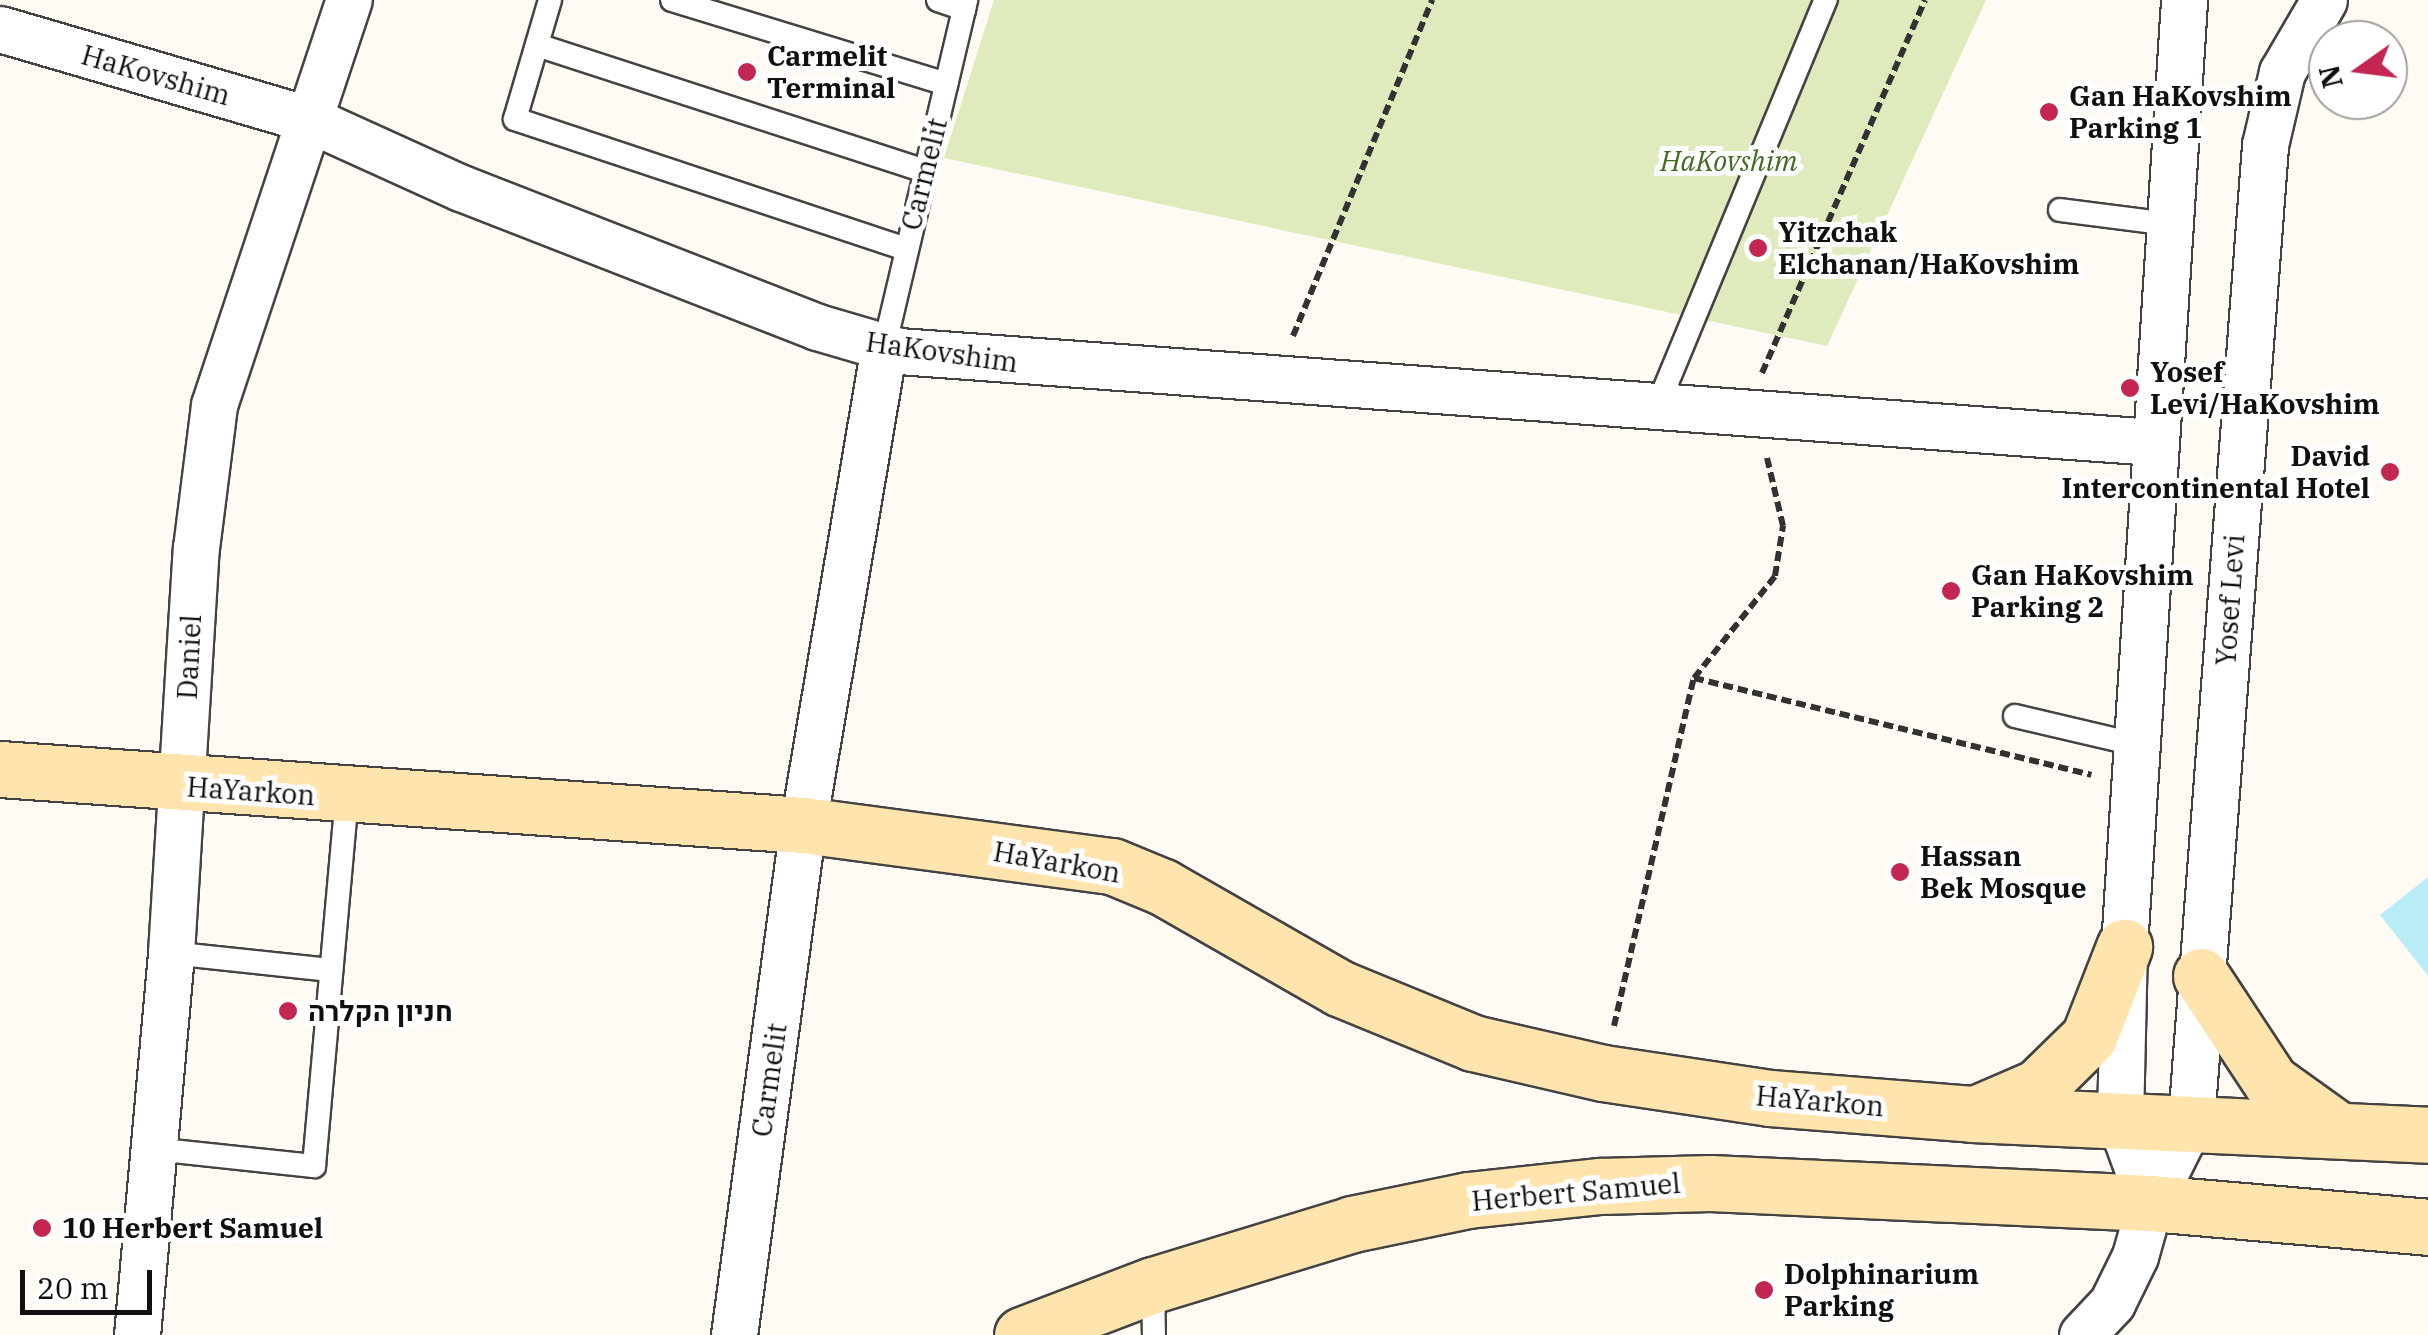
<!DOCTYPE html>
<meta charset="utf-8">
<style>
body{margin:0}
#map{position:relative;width:2428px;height:1335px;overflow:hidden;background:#fffaf3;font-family:"IBM Plex Serif",Heebo,serif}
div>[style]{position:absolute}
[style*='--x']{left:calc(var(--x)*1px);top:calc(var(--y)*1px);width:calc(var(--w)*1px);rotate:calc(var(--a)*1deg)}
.green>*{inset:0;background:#dfebbc}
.water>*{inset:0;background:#b8edf7}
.path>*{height:6px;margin-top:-3px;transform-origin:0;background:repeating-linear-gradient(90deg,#323232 0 10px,transparent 0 15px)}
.roads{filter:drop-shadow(2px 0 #434343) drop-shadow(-2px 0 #434343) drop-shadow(0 2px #434343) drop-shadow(0 -2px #434343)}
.lane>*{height:22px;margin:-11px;padding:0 11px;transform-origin:11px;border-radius:11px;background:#fff}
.street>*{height:45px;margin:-22.5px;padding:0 22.5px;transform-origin:22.5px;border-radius:22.5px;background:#fff}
.secondary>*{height:55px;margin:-27.5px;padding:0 27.5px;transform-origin:27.5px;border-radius:27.5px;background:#ffe4ae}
.dots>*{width:28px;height:28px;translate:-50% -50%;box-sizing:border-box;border:5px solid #fff;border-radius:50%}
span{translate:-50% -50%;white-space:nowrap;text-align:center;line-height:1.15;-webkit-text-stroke:10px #fff;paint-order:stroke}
.poi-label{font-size:28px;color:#101010;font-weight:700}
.left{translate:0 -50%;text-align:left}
.right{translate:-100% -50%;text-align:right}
.street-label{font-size:28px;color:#101010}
.park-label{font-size:28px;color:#3f6a1f;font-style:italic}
.north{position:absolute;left:2308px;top:20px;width:100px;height:100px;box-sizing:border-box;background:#fff;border:2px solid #9f9f9f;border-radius:50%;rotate:256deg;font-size:28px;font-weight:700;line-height:40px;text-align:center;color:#101010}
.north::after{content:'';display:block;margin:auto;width:35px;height:45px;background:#c32650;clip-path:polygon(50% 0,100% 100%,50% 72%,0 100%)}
.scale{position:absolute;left:20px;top:1270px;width:132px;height:45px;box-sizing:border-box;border:5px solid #101010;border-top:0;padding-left:12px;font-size:30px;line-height:35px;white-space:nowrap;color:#101010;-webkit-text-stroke:8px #fff;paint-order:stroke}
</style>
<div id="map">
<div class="green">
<div style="clip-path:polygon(994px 0,1986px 0,1827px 346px,944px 158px)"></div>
</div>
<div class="water">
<div style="clip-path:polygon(2428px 877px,2428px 976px,2380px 915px)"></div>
</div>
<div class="path">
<div style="--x:1293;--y:336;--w:364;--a:-67.5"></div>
<div style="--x:1762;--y:373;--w:407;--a:-66.4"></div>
<div style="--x:1694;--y:678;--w:409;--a:13.7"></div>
<div style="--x:1614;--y:1026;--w:357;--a:-77.1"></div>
<div style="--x:1694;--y:678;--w:130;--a:-51.5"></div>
<div style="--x:1775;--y:576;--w:51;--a:-80.9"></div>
<div style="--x:1783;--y:526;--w:70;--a:-103.2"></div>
</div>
<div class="roads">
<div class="lane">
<div style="--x:550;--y:0;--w:124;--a:106.4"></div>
<div style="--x:515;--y:119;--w:412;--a:18.4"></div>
<div style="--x:672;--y:0;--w:287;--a:17"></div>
<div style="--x:938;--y:0;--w:28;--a:19"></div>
<div style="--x:537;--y:45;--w:408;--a:18"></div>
<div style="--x:2060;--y:210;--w:110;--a:7.3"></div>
<div style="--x:883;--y:352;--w:362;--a:-76.7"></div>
<div style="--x:1657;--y:407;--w:441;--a:-67.5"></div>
<div style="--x:2015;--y:716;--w:122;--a:13.2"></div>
<div style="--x:171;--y:953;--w:161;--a:6.1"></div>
<div style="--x:154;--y:1149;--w:161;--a:6.1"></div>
<div style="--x:314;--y:1166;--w:369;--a:-84.9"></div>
<div style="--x:1153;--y:1285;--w:50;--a:88.9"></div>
</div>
<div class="street">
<div style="--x:0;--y:29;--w:324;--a:16.3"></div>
<div style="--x:311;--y:120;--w:165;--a:24.4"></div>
<div style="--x:461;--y:188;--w:382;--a:21.3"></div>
<div style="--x:817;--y:327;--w:85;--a:16.3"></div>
<div style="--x:899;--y:351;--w:1258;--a:4.15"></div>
<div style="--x:2150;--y:1203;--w:87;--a:-110.1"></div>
<div style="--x:2120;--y:1121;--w:174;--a:-88.7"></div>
<div style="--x:2124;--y:947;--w:949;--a:-86.37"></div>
<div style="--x:137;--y:1335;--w:384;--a:-84.9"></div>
<div style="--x:171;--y:953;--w:406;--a:-86.5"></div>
<div style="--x:196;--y:548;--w:144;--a:-82.8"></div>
<div style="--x:214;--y:405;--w:427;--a:-71.6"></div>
<div style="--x:734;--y:1335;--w:515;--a:-82.3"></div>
<div style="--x:803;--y:825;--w:485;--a:-80.4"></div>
<div style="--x:2082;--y:1335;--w:44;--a:-46.8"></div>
<div style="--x:2112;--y:1303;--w:52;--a:-63.9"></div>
<div style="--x:2135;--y:1256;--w:55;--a:-74.2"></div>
<div style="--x:2150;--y:1203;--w:92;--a:-63.4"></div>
<div style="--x:2191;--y:1121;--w:979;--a:-85.66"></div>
<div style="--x:2265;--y:145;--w:75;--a:-76.9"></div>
<div style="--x:2282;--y:72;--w:83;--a:-59.7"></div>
</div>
<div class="secondary">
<div style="--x:0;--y:769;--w:805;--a:3.99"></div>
<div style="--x:803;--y:825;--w:312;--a:7.6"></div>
<div style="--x:1112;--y:866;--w:55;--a:22.4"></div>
<div style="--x:1163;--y:887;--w:203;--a:29.8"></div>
<div style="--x:1339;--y:988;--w:145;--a:22.3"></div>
<div style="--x:1473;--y:1043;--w:133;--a:13"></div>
<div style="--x:1603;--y:1073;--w:169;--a:8.5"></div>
<div style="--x:1770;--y:1098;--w:203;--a:4.5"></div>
<div style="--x:1972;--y:1114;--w:456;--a:2.6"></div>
<div style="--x:2201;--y:976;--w:127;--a:56.6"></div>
<div style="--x:2271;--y:1082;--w:79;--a:35.7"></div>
<div style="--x:1980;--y:1112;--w:63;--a:-23.3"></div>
<div style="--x:2038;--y:1087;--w:71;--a:-44.4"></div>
<div style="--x:2089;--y:1037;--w:97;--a:-68.7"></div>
<div style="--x:1022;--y:1335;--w:140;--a:-20.9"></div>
<div style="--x:1153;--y:1285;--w:208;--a:-17"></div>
<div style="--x:1352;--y:1224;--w:118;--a:-11.7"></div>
<div style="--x:1468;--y:1200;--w:133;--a:-6.1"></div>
<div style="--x:1600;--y:1186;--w:110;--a:-1.6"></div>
<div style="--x:1710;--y:1183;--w:440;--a:2.6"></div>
<div style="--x:2150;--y:1203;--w:279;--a:4.9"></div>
</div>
</div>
<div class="dots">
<div style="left:747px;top:72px;background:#c32650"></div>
<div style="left:2049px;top:112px;background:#c32650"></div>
<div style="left:1758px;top:248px;background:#c32650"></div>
<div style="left:2130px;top:388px;background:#c32650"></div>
<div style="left:2390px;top:472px;background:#c32650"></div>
<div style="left:1951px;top:591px;background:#c32650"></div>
<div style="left:1900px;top:872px;background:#c32650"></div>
<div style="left:288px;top:1011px;background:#c32650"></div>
<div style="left:42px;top:1228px;background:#c32650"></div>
<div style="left:1764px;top:1290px;background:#c32650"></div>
</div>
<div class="poi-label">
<span class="left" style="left:767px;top:72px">Carmelit<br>Terminal</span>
<span class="left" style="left:2069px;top:112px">Gan HaKovshim<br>Parking 1</span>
<span class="left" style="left:1778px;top:248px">Yitzchak<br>Elchanan/HaKovshim</span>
<span class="left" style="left:2150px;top:388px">Yosef<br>Levi/HaKovshim</span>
<span class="right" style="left:2370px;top:472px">David<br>Intercontinental Hotel</span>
<span class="left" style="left:1971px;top:591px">Gan HaKovshim<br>Parking 2</span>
<span class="left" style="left:1920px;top:872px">Hassan<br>Bek Mosque</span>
<span class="left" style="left:308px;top:1011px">חניון הקלרה</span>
<span class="left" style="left:62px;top:1228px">10 Herbert Samuel</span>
<span class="left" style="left:1784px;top:1290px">Dolphinarium<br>Parking</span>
</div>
<div class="street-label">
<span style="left:156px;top:75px;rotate:16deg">HaKovshim</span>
<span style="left:924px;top:174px;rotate:-76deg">Carmelit</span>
<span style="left:942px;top:352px;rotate:8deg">HaKovshim</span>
<span style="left:2230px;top:600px;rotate:-86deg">Yosef Levi</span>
<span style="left:189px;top:657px;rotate:-87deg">Daniel</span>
<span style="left:251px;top:791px;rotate:4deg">HaYarkon</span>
<span style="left:1057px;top:862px;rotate:10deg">HaYarkon</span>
<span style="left:769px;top:1080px;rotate:-82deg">Carmelit</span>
<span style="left:1820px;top:1101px;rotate:5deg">HaYarkon</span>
<span style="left:1576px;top:1192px;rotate:-5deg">Herbert Samuel</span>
</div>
<div class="park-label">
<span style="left:1729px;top:161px">HaKovshim</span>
</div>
<div class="north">N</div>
<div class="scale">20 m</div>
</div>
